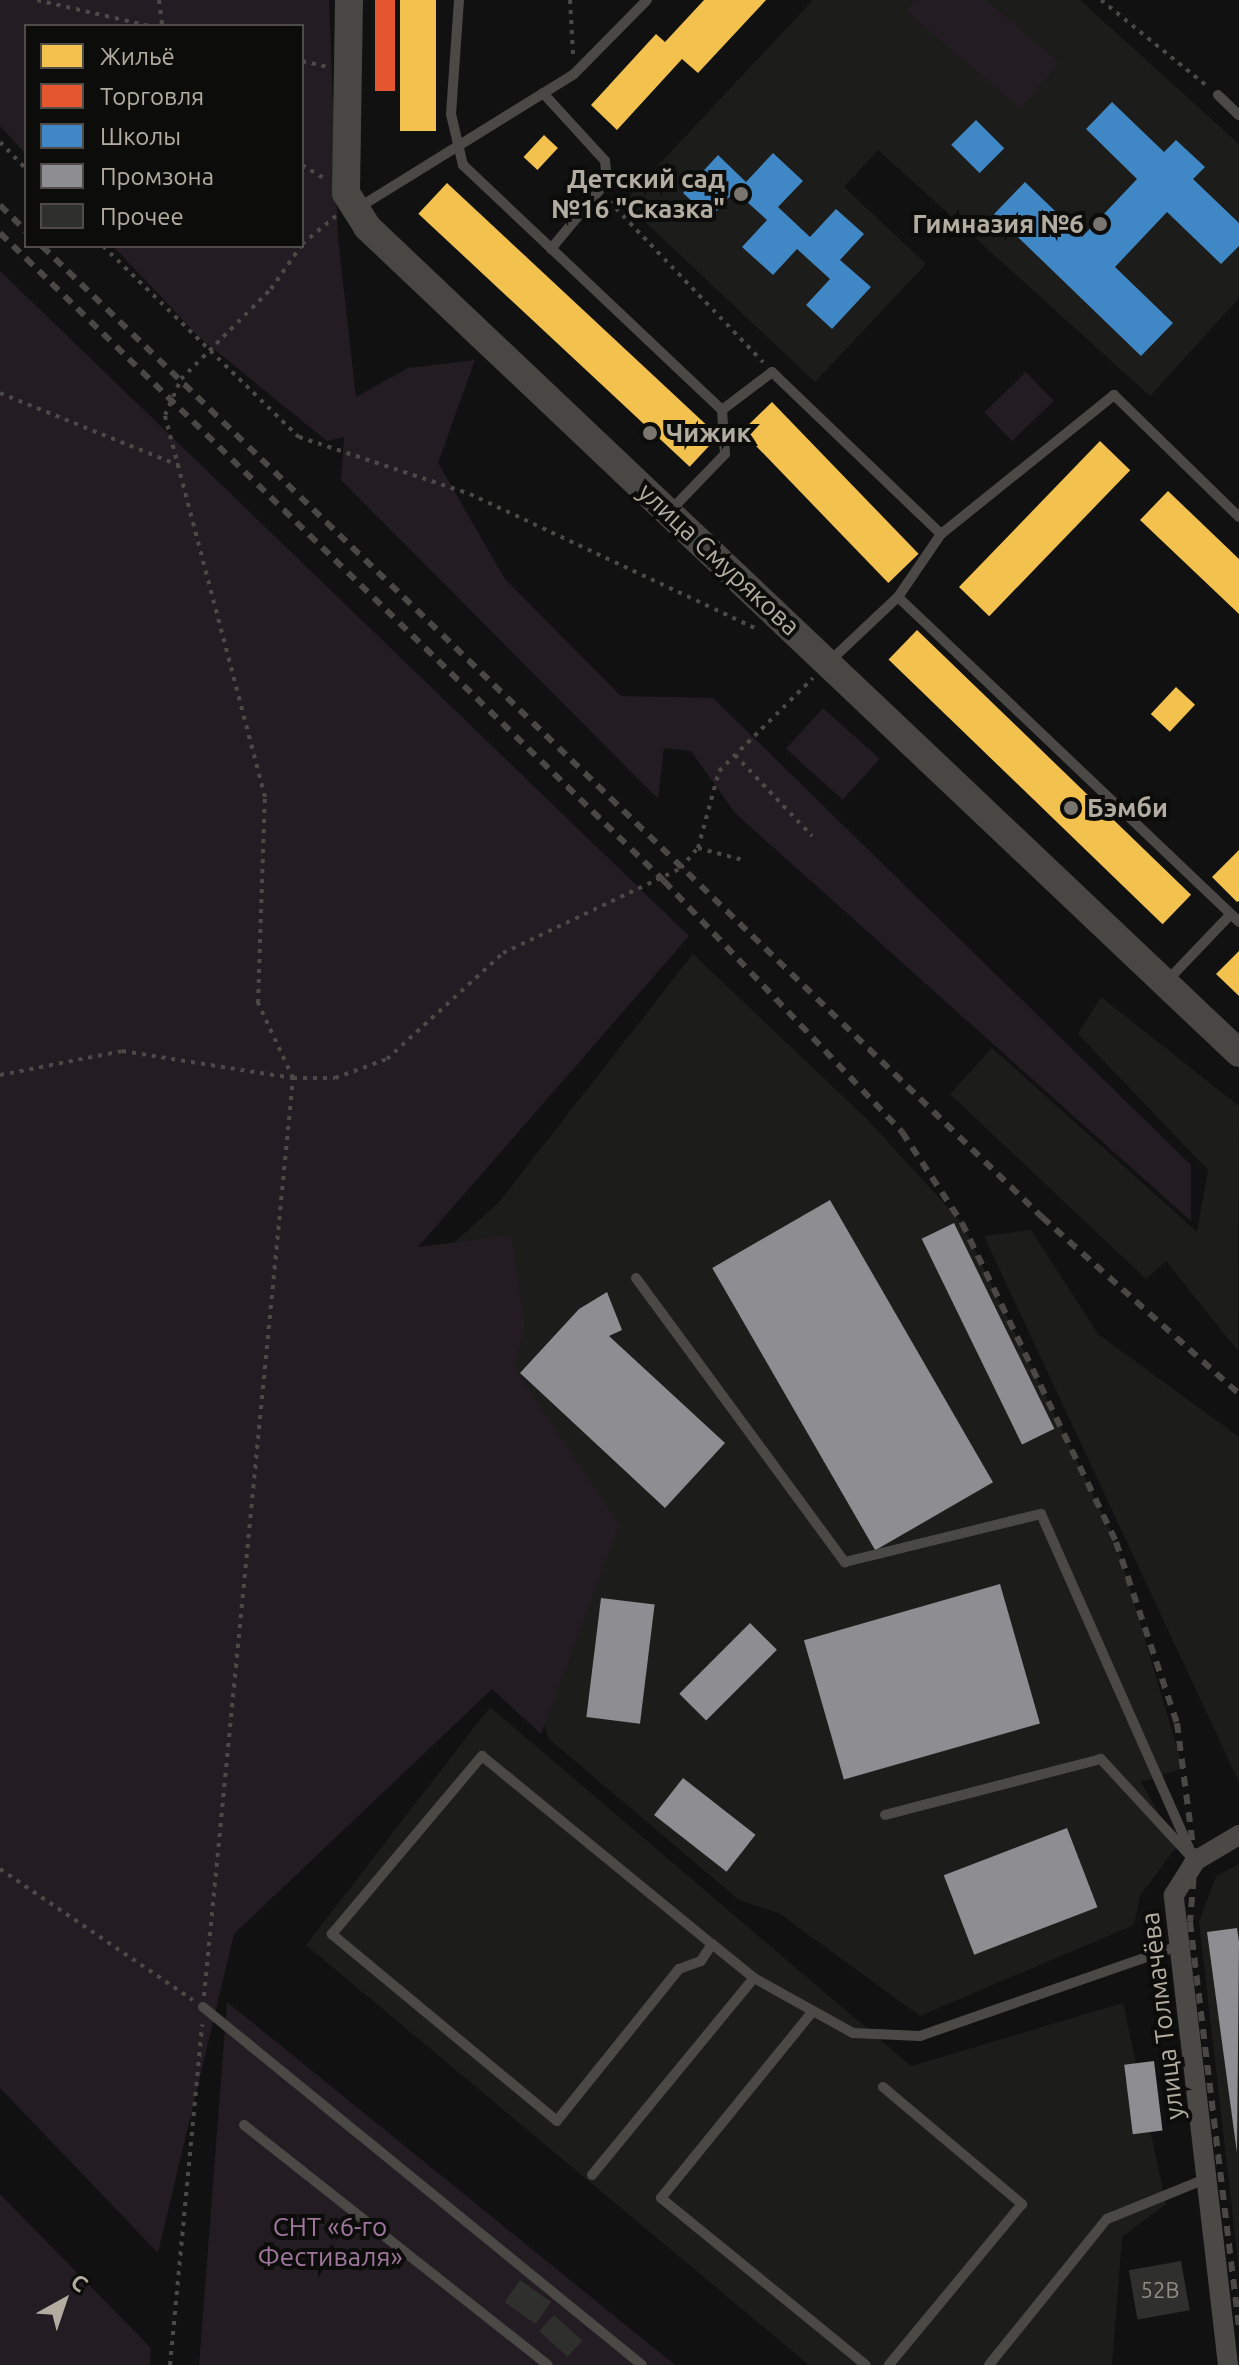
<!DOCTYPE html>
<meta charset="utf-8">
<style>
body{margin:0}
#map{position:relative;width:1239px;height:2365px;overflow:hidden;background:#111;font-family:Ubuntu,sans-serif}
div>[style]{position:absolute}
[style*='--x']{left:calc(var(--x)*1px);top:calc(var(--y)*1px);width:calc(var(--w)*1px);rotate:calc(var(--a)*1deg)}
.built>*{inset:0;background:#1c1c1b}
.green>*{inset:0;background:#231c22;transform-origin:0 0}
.homes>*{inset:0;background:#f2c14e;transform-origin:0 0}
.shops>*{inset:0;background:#e4572e;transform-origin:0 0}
.schools>*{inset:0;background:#3f88c5;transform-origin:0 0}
.industry>*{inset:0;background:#8d8d92;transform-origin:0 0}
.building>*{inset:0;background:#2f2f2d;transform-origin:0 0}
.path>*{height:4px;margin-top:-2px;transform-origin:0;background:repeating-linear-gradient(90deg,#4c4a47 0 4px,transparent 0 10px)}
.lane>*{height:10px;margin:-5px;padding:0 5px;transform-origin:5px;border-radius:5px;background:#4a4945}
.street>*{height:20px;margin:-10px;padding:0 10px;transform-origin:10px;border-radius:10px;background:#4a4945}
.secondary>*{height:28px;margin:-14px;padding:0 14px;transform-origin:14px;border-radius:14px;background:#484744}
.rail>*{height:6px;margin-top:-3px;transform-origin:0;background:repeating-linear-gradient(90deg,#494845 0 10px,transparent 0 18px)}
.dots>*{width:22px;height:22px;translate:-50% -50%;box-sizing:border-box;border:4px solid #0c0c0b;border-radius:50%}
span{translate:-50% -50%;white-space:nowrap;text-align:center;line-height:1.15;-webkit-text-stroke:8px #0c0c0b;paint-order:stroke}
.number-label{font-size:22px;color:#928e84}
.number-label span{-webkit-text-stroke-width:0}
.poi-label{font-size:26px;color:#b3ada1;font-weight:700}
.right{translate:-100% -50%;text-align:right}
.left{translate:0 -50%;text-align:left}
.street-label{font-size:26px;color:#b3ada1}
.park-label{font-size:26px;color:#9f779d}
.legend{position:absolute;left:24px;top:24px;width:280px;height:224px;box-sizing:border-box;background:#0c0c0b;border:2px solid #4f4c47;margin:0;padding:10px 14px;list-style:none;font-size:24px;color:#b3ada1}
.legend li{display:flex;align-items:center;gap:16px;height:40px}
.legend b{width:40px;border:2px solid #4f4c47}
.north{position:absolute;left:24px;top:2261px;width:80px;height:80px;-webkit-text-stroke:6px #0c0c0b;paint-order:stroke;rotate:40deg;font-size:22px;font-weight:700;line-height:32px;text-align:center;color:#b3ada1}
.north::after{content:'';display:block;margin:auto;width:28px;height:36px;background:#b3ada1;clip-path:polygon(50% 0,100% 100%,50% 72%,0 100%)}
</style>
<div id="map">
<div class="built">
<div style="clip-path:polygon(813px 0,1080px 0,1239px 144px,1239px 298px,1150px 396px,878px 150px,844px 187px,926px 264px,815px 382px,624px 202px)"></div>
<div style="clip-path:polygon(693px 954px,869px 1121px,962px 1223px,1116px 1542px,1183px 1768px,1141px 1782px,1177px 1846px,1140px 1896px,1134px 1925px,920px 2016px,780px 1914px,739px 1900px,548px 1738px,424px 1270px,499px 1202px)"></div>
<div style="clip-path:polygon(1101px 997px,1239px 1106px,1238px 1351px,1166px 1261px,1146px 1279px,950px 1094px,992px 1048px,1197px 1232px,1208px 1170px,1078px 1034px)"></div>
<div style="clip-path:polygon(1031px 1230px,1098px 1334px,1239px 1437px,1239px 1782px,984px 1236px)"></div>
<div style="clip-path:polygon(490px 1707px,911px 2066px,1123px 2003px,1166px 2204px,1122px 2237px,1112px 2365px,809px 2365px,306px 1945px)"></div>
<div style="clip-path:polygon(1239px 1864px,1239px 2270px,1199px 1922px,1216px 1876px)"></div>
</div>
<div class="green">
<div style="clip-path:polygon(0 0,329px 0,338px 238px,356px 397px,408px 368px,475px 360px,438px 463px,505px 579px,621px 696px,713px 698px,1191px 1165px,1191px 1221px,735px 813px,691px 751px,664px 748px,658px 799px,341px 480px,344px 437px,327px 441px,199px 337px,113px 246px,302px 246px,302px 26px,26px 26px,26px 154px,0 126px)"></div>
<div style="clip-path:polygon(915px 0,986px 0,1059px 63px,1020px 108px,906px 11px)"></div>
<div style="clip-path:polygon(0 271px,689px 936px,418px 1247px,511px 1235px,525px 1326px,514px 1368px,619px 1525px,541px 1734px,492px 1689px,234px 1934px,158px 2253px,0 2088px)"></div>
<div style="left:1026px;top:372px;width:40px;height:58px;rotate:46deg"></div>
<div style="left:823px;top:708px;width:76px;height:55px;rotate:42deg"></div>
<div style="clip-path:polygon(227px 2002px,675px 2365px,199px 2365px)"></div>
<div style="clip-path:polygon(0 2194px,151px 2348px,150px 2365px,0 2365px)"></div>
</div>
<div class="homes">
<div style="left:400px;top:0;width:36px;height:131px"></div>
<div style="clip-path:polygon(704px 0,766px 0,698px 73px,682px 59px,617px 130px,591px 105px,656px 34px,665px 42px)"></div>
<div style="left:544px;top:135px;width:19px;height:30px;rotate:43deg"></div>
<div style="left:447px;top:183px;width:371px;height:42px;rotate:43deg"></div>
<div style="left:772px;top:402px;width:211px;height:42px;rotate:46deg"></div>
<div style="left:1100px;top:441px;width:42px;height:203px;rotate:44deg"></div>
<div style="clip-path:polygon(1168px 491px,1239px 559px,1239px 614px,1140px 520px)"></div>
<div style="left:917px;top:630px;width:381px;height:41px;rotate:44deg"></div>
<div style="left:1176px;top:687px;width:26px;height:37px;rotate:43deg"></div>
<div style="clip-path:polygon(1239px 850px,1239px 901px,1237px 902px,1212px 877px)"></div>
<div style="clip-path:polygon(1239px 951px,1239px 996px,1216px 974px)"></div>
</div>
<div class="shops">
<div style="left:375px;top:0;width:20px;height:91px"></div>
</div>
<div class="schools">
<div style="clip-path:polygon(1112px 102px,1164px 152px,1176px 140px,1205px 167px,1193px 179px,1239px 223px,1239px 246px,1221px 264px,1167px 212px,1115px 267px,1173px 323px,1141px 356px,994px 214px,1025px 182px,1082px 237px,1137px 179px,1086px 129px)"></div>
<div style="left:976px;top:120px;width:40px;height:35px;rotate:45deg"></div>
<div style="clip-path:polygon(773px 153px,803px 181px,778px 207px,810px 237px,836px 209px,864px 234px,840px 260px,871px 287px,832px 329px,806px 305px,830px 279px,797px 249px,773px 275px,742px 247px,767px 220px,735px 191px,710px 218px,683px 193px,718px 155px,746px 182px)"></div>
</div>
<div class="industry">
<div style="left:830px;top:1200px;width:326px;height:136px;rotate:60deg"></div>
<div style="left:954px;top:1223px;width:229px;height:36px;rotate:64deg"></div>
<div style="clip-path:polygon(607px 1292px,622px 1330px,609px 1336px,725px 1443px,665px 1508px,520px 1373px,579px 1309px)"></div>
<div style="left:1000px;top:1584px;width:145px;height:204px;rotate:74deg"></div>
<div style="left:601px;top:1598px;width:54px;height:120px;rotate:7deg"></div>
<div style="left:750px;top:1623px;width:38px;height:100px;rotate:45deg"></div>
<div style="left:683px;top:1778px;width:92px;height:47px;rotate:38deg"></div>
<div style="left:1067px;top:1828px;width:85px;height:132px;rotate:69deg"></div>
<div style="clip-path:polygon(1237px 1928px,1239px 1942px,1237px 2153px,1207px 1932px)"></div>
<div style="left:1154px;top:2061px;width:70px;height:30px;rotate:83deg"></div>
</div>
<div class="building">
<div style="left:1181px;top:2261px;width:50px;height:53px;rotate:80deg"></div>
<div style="left:520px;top:2280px;width:38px;height:27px;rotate:35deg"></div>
<div style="left:554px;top:2315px;width:38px;height:22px;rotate:42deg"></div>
</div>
<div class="path">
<div style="--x:37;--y:0;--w:116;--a:13"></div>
<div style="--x:159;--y:0;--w:26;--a:83"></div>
<div style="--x:570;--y:0;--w:54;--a:86.8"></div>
<div style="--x:1101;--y:0;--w:138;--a:39.1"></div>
<div style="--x:302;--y:61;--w:26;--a:13"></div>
<div style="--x:0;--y:142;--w:37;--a:46"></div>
<div style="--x:302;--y:165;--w:26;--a:31"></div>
<div style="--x:609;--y:201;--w:223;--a:46.3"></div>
<div style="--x:302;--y:244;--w:44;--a:-39.5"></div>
<div style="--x:103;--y:246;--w:274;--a:44.3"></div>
<div style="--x:299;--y:437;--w:180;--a:18.4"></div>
<div style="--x:470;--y:494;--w:315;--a:25.2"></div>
<div style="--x:0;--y:393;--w:195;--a:22"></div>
<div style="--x:735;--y:755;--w:112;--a:46.5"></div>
<div style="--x:698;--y:848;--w:47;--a:14.9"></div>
<div style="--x:0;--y:1075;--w:124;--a:-11.1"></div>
<div style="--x:122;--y:1051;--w:173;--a:9"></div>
<div style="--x:293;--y:1078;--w:42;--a:0"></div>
<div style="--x:335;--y:1078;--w:55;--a:-20.1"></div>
<div style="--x:387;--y:1059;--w:157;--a:-42.4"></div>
<div style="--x:503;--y:953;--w:197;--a:-25.5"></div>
<div style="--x:681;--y:868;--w:26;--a:-50"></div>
<div style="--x:698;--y:848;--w:80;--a:-74.7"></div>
<div style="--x:719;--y:771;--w:132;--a:-44.7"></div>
<div style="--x:0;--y:1869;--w:233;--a:34.2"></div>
<div style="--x:204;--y:1996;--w:922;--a:-84.46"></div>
<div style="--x:293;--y:1078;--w:83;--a:-115"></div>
<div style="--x:258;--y:1003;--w:206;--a:-88.1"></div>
<div style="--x:265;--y:797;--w:395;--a:-104.7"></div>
<div style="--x:165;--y:415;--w:39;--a:-66"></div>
<div style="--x:181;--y:379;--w:127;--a:-45"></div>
<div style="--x:271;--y:289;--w:52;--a:-55.1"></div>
<div style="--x:170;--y:2365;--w:342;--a:-84.6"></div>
</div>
<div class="lane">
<div style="--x:459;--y:0;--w:114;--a:94"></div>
<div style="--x:451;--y:114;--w:52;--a:76.8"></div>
<div style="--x:463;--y:165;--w:357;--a:43.4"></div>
<div style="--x:722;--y:410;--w:63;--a:-37.2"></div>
<div style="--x:772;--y:372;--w:234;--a:43.8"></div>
<div style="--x:543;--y:93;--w:92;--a:47.6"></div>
<div style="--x:605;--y:161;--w:20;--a:84"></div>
<div style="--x:607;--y:181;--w:88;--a:129.5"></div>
<div style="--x:1218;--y:95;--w:29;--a:44"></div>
<div style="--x:358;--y:208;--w:254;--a:-31.8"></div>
<div style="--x:574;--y:74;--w:104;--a:-45.4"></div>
<div style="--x:671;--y:510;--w:78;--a:-46"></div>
<div style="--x:725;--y:454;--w:44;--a:-93.9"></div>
<div style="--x:1239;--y:517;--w:175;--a:-135.7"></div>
<div style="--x:1114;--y:395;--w:222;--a:141.2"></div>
<div style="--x:941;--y:534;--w:76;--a:124.3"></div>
<div style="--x:898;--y:597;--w:471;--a:43.6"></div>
<div style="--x:830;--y:661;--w:93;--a:-43.3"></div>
<div style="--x:1166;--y:982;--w:94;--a:-46.3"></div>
<div style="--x:636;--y:1278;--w:353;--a:53.7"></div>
<div style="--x:845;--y:1562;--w:202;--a:-13.8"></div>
<div style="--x:1041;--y:1514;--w:380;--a:66.1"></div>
<div style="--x:1195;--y:1861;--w:139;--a:-132.7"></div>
<div style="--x:1101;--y:1759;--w:223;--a:165.5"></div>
<div style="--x:712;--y:1944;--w:20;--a:123"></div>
<div style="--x:701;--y:1961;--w:23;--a:160"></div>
<div style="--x:679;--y:1969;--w:195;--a:128.8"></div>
<div style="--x:557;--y:2121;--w:293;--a:-140.3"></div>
<div style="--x:332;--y:1934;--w:233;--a:-49.9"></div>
<div style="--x:482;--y:1756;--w:297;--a:39.3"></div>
<div style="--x:712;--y:1944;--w:54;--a:39"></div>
<div style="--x:754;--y:1978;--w:113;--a:29.1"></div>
<div style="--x:853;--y:2033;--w:67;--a:2.6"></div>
<div style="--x:920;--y:2036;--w:271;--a:-19.2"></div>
<div style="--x:203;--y:2007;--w:566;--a:39.2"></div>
<div style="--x:813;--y:2011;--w:241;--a:129.1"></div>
<div style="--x:661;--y:2198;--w:264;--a:39.2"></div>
<div style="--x:883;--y:2087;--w:182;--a:40.1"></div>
<div style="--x:1022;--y:2204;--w:209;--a:129.6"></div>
<div style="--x:244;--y:2125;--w:387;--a:38.3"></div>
<div style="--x:592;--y:2175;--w:255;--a:-50.6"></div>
<div style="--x:989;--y:2365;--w:188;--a:-51.1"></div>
<div style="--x:1107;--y:2219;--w:109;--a:-22.1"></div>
</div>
<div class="street">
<div style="--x:1228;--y:2365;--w:473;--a:-96.6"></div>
<div style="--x:1174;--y:1895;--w:40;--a:-58"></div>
<div style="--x:1195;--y:1861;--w:51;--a:-30.6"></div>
</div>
<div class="secondary">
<div style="--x:349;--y:0;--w:193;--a:90.9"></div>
<div style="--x:346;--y:193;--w:40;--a:58"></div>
<div style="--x:367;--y:227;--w:1201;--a:43.45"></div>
</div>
<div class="rail">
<div style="--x:0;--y:205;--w:37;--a:45"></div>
<div style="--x:0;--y:233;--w:928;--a:44.3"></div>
<div style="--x:664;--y:881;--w:346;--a:46.5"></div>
<div style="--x:902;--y:1132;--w:109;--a:56.6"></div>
<div style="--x:962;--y:1223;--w:354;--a:64.2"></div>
<div style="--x:1116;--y:1542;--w:191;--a:71.4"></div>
<div style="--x:1177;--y:1723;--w:139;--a:82.6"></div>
<div style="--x:1195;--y:1861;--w:61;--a:94.7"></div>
<div style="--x:1190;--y:1922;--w:408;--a:83.1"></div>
<div style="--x:42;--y:246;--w:1394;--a:44.16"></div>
<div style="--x:1042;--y:1217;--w:265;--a:41.9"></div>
</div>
<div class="dots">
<div style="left:741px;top:194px;background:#7a766f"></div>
<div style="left:1100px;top:224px;background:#7a766f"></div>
<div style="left:650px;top:433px;background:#7a766f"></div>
<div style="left:1071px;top:808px;background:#7a766f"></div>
</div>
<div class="number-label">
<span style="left:1160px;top:2290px">52В</span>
</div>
<div class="poi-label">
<span class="right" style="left:725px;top:194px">Детский сад<br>№16 "Сказка"</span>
<span class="right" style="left:1084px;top:224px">Гимназия №6</span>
<span class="left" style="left:666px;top:433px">Чижик</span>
<span class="left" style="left:1087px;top:808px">Бэмби</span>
</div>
<div class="street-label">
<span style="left:719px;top:559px;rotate:43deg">улица Смурякова</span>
<span style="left:1162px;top:2016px;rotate:-97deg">улица Толмачёва</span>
</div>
<div class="park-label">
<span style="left:330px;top:2242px">СНТ «6-го<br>Фестиваля»</span>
</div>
<ul class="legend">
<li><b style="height:22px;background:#f2c14e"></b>Жильё</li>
<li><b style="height:22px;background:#e4572e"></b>Торговля</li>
<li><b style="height:22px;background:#3f88c5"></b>Школы</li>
<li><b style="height:22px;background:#8d8d92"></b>Промзона</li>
<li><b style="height:22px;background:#2f2f2d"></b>Прочее</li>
</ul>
<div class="north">С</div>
</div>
